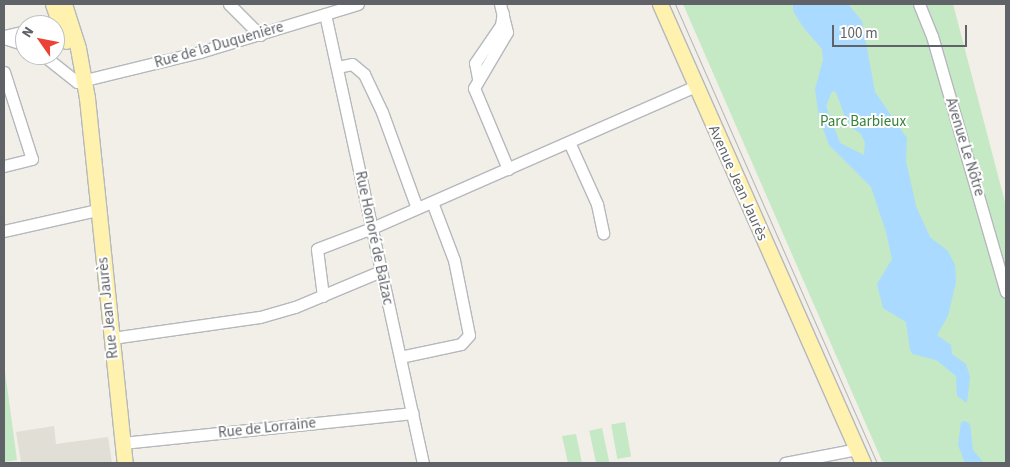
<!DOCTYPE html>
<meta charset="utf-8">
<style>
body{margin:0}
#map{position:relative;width:1010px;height:467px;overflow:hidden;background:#f1efe8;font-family:"Source Sans 3",sans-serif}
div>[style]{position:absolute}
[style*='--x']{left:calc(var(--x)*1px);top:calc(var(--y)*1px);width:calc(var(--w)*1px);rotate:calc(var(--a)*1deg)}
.education>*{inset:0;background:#e1ded6}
.green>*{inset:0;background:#c5e8c5;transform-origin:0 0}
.water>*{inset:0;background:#aadaff}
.roads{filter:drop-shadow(1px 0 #b5b8bc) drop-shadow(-1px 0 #b5b8bc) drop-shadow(0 1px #b5b8bc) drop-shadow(0 -1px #b5b8bc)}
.minor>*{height:11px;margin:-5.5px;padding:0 5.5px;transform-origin:5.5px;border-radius:5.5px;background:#fff}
.major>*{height:15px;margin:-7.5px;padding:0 7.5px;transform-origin:7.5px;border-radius:7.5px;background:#fff2af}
.tram>*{height:1px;margin:-0.5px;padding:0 0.5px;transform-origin:0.5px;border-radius:0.5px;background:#b6b7b8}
span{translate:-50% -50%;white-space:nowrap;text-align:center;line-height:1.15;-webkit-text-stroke:4px #fff;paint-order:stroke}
.street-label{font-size:15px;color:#5f6368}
.park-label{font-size:15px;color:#348238}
.frame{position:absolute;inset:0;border:5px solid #5f6368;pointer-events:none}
.north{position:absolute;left:15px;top:15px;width:50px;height:50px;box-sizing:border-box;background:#fff;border:1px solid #bfc1c3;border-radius:50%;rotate:303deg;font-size:14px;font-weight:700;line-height:20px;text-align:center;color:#5f6368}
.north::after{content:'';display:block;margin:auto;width:18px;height:22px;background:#ea4335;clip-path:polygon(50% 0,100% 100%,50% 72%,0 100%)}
.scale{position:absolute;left:832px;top:25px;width:135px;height:22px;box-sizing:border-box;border:2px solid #5f6368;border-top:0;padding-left:6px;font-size:15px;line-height:18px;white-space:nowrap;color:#5f6368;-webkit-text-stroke:4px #fff;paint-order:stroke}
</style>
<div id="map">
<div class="education">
<div style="clip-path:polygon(54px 426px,56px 444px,108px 437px,112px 463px,16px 463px,21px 462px,16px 432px)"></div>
</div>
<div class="green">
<div style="clip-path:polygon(683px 4px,953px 4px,1006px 206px,1006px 463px,886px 463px,882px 461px)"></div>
<div style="clip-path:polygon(4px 364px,17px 460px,4px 462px)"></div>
<div style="left:625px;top:422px;width:35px;height:14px;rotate:80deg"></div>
<div style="left:602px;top:428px;width:35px;height:13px;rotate:78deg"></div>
<div style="clip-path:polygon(576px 434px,582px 463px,568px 463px,562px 436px)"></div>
</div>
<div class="water">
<div style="clip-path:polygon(evenodd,793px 4px,848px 4px,862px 21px,875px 92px,907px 138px,906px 161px,916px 206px,930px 237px,948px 251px,955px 265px,956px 282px,948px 316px,937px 335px,951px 345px,952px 354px,966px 364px,970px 377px,967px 403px,957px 396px,956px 376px,936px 360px,913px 354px,910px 350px,906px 322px,883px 308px,877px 284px,892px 259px,886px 232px,871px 187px,829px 145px,819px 117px,815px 89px,823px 60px,822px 49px,803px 27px,793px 11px,793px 4px,832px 91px,836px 92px,848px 125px,861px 134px,865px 143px,864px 155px,840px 143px,826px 106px,832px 91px)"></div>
<div style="clip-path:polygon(965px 421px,970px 424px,973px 450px,984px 463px,965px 463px,958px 445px,961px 422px)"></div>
</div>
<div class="roads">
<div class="minor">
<div style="--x:229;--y:4;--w:44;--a:45"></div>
<div style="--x:500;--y:4;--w:29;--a:76"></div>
<div style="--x:507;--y:32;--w:65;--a:120.5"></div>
<div style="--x:474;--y:88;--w:88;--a:67.2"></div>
<div style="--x:919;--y:4;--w:35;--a:68"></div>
<div style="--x:932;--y:36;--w:266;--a:73.9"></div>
<div style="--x:325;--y:14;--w:460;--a:77.7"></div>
<div style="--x:4;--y:36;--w:22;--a:-13"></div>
<div style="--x:4;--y:38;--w:22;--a:18"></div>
<div style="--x:43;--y:55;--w:43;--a:38.5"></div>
<div style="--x:77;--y:82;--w:127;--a:-13.7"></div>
<div style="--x:200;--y:52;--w:165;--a:-16.9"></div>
<div style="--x:337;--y:67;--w:15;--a:-11"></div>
<div style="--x:352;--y:64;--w:16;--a:40"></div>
<div style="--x:364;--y:74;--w:42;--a:64.7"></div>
<div style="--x:382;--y:112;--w:102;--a:70"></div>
<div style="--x:4;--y:72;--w:91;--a:72.2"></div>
<div style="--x:32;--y:159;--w:29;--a:166"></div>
<div style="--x:478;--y:78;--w:15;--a:-101"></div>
<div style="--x:475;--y:63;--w:46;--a:-55.6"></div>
<div style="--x:501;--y:25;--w:12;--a:-81"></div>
<div style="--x:569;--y:142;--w:68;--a:65.7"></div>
<div style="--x:597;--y:204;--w:30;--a:78"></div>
<div style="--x:4;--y:231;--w:95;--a:-12.7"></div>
<div style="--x:323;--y:296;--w:47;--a:-97.3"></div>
<div style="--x:317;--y:249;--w:59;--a:-20.9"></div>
<div style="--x:372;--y:228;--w:354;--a:-23.7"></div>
<div style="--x:112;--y:338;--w:149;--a:-8.1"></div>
<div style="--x:260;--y:317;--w:36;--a:-16"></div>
<div style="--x:295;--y:307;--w:93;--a:-22.7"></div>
<div style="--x:400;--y:357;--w:62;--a:-12"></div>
<div style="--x:461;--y:344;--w:12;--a:-48"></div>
<div style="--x:469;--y:335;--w:76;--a:-101.3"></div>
<div style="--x:454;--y:260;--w:62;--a:-110.8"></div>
<div style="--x:123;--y:443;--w:291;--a:-5.9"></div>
<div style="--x:785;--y:463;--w:73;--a:-11"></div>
</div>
<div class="major">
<div style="--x:53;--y:4;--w:39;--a:71"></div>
<div style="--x:64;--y:4;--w:46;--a:72.3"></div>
<div style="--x:78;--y:48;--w:51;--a:79.8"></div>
<div style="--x:87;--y:98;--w:367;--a:84.1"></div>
<div style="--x:660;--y:4;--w:502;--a:66.14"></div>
</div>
</div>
<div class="tram">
<div style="--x:675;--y:4;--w:501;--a:66.25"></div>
</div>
<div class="street-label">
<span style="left:219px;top:45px;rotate:-16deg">Rue de la Duquenière</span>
<span style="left:965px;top:147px;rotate:73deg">Avenue Le Nôtre</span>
<span style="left:738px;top:183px;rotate:66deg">Avenue Jean Jaurès</span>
<span style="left:374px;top:238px;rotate:78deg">Rue Honoré de Balzac</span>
<span style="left:108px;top:308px;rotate:-96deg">Rue Jean Jaurès</span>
<span style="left:267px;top:428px;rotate:-6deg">Rue de Lorraine</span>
</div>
<div class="park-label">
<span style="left:863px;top:122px">Parc Barbieux</span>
</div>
<div class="frame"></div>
<div class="north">N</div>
<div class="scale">100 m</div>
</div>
